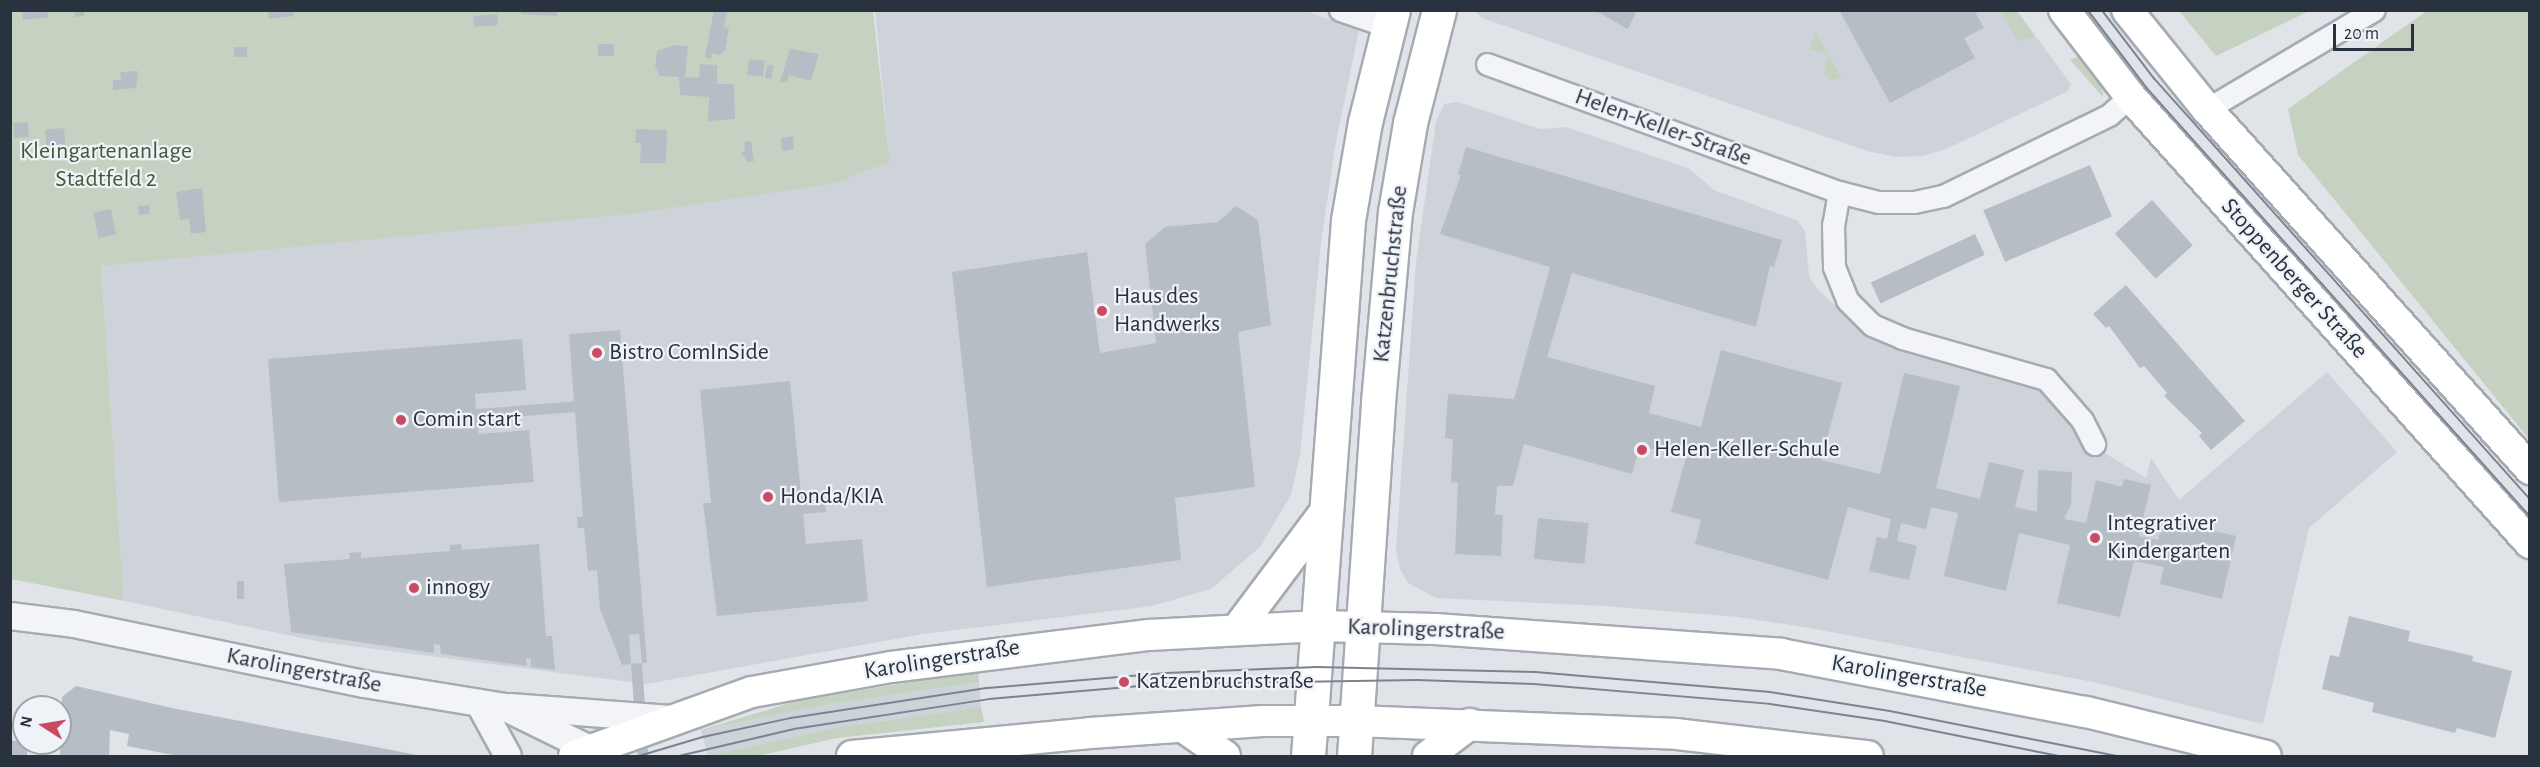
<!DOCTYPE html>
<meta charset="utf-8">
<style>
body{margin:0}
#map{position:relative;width:2540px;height:767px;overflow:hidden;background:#e0e4e8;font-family:"Alegreya Sans",sans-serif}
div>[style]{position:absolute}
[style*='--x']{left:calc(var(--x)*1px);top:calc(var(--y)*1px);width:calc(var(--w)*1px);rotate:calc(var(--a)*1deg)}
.built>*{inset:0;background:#ced3da}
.green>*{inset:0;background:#c6d2c1}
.building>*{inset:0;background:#b7bdc5;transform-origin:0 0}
.roads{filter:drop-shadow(2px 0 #a5abb2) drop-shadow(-2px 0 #a5abb2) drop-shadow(0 2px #a5abb2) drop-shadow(0 -2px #a5abb2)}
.minor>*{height:21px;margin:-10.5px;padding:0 10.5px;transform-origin:10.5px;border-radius:10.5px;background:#f2f4f7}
.tertiary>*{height:26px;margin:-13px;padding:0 13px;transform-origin:13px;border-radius:13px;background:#f2f4f7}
.secondary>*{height:30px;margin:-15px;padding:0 15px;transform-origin:15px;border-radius:15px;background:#fff}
.primary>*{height:33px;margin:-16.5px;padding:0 16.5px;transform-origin:16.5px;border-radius:16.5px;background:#fff}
.tram>*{height:1.5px;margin:-0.75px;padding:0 0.75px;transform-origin:0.75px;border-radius:0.75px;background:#7a8491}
.dots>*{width:16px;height:16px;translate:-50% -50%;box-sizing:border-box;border:3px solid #eff2f6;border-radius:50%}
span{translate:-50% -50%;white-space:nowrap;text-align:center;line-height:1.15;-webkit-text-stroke:4.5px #eff2f6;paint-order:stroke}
.street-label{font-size:24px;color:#29323f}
.park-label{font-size:24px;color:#3f5a37}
.poi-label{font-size:24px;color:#29323f}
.left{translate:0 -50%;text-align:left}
.frame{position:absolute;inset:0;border:12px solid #29323f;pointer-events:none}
.north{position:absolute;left:12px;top:695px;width:60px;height:60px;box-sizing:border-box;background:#eff2f6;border:2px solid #a0a5ad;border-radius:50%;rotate:282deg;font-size:16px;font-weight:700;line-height:24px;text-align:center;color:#29323f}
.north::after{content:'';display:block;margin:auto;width:21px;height:27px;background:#c94a62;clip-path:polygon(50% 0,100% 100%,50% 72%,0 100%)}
.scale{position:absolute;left:2333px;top:24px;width:81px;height:27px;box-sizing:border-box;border:3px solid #29323f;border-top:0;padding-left:8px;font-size:18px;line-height:21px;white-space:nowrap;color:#29323f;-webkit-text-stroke:4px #eff2f6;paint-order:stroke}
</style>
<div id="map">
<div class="built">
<div style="clip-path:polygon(1303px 10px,1359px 30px,1335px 147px,1321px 243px,1300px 455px,1291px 495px,1260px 547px,1211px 589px,1152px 606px,923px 634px,646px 684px,321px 642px,124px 601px,101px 266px,890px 162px,875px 11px)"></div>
<div style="clip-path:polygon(1475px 11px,2017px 11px,2071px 84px,2068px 91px,1944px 150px,1922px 156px,1896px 157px,1867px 151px,1482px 18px)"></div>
<div style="clip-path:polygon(1458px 102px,1540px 129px,1566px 127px,1688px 168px,1714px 190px,1798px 221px,1805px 231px,1809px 276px,1818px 290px,1868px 335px,1905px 351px,2042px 385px,2098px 449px,2146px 478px,2151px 458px,2179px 500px,2327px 372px,2397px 452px,2309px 528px,2263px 724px,2093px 682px,1810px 628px,1738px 617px,1604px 606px,1436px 598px,1408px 583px,1400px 569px,1396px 550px,1416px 262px,1436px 121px,1444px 104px)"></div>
<div style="clip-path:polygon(979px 682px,981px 707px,833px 728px,708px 756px,701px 730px,831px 704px)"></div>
</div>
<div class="green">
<div style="clip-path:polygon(2428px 10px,2529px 11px,2529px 439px,2298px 155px,2288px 109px)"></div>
<div style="clip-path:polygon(10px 11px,873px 11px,890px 162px,831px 184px,631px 214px,101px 266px,124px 601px,11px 579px)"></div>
<div style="clip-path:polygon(2000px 11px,2017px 11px,2035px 37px,2018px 41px)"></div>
<div style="clip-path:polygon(2179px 11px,2309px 11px,2216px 56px)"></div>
<div style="clip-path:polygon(1816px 31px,1838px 72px,1842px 78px,1832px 80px,1823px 75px,1829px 55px,1809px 49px)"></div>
<div style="clip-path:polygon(2078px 57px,2102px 82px,2103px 97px,2070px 60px)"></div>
<div style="clip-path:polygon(978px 671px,979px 682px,831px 704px,701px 730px,796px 701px)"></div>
<div style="clip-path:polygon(981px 707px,984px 722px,837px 738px,758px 756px,708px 756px,833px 728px)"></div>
</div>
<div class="building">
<div style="clip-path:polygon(22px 10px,47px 10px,48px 17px,23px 20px)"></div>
<div style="clip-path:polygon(74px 10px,84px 10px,84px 16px,75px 17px)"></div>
<div style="clip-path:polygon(268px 10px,293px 10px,294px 16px,269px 19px)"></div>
<div style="clip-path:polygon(522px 10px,557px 10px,557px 16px,521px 14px)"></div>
<div style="clip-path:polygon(714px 10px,727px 11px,724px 27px,729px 28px,725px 50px,720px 55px,712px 53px,711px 59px,705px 57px)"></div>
<div style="clip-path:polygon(1594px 10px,1637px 10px,1628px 29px)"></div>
<div style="clip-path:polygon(1839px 10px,1974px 10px,1984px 28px,1964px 38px,1975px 58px,1890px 103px)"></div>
<div style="left:497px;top:14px;width:11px;height:24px;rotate:85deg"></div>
<div style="left:614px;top:44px;width:12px;height:16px;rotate:90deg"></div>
<div style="clip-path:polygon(675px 45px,688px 46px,685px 77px,699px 78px,700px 64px,717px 65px,717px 84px,734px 84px,735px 119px,708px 121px,709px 97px,680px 95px,679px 77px,660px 76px,655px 67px,657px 51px)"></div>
<div style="left:247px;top:47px;width:10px;height:13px;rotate:90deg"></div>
<div style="clip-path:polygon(790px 49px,819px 54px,811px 81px,789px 75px,787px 82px,780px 82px)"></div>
<div style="left:749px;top:59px;width:16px;height:16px;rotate:7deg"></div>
<div style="clip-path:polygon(767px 65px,774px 66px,771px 79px,765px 78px)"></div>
<div style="clip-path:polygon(138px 71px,136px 88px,113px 90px,113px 80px,121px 80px,120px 72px)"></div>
<div style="left:28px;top:122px;width:15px;height:15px;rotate:86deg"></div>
<div style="left:64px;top:128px;width:21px;height:19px;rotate:85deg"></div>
<div style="clip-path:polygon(636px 129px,667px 130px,666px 163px,640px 163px,641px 143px,635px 143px)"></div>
<div style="clip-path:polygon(793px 136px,794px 149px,782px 151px,781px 138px)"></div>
<div style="clip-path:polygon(751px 141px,754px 161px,747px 162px,741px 152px,745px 151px,744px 142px)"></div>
<div style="clip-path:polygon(1466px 147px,1782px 240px,1774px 267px,1770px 266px,1756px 327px,1572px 273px,1547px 357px,1655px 386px,1649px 413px,1701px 427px,1721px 350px,1842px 383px,1821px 460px,1880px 474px,1904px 373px,1960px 386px,1936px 488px,1980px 499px,1989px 462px,2024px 470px,2015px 507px,2037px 512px,2038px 470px,2072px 472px,2071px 505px,2064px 519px,2086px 523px,2096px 480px,2122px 487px,2124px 479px,2151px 485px,2139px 536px,2158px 540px,2163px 519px,2236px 536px,2222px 599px,2160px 584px,2164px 567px,2134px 561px,2120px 617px,2057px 603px,2070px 545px,2019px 533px,2006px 591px,1944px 576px,1958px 513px,1931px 507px,1926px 529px,1901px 523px,1897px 541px,1917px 546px,1909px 580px,1869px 571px,1877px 537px,1887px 539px,1891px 519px,1848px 507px,1828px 580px,1695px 544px,1701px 520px,1671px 512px,1686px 457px,1640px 446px,1632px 474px,1524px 444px,1513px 486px,1497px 486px,1495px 514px,1503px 515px,1501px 556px,1455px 554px,1458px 483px,1451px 482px,1453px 439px,1445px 438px,1448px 394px,1514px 399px,1550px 267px,1440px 234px,1461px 175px,1458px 174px)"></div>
<div style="left:2090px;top:165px;width:56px;height:116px;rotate:67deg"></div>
<div style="clip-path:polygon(202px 188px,206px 232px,191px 234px,189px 219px,180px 220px,176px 192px)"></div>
<div style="left:2152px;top:200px;width:61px;height:50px;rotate:48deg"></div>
<div style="left:149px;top:205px;width:9px;height:11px;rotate:84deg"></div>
<div style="clip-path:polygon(1236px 206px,1258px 220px,1271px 325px,1238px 332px,1255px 487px,1175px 498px,1181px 560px,987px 587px,952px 272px,1087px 252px,1100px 353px,1156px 343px,1145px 244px,1165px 227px,1218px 222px)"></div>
<div style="left:111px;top:209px;width:26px;height:18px;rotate:79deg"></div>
<div style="left:1975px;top:234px;width:23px;height:115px;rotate:65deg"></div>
<div style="clip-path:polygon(2126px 285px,2245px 421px,2211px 450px,2199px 436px,2202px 433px,2164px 396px,2167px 393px,2144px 366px,2140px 368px,2109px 326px,2106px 328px,2093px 314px)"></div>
<div style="clip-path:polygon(620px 330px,647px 663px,642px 663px,639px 634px,629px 635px,631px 664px,622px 665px,600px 609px,597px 570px,588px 571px,584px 528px,578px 528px,577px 517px,583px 517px,575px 412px,477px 420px,479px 434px,529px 430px,534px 482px,279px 502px,268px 359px,522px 339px,526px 390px,475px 394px,476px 409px,569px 402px,574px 401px,569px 334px)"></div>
<div style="clip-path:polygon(790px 381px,801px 494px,824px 491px,826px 512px,803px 514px,806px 544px,862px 539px,868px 601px,717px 616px,703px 503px,711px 503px,700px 390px)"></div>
<div style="left:1538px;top:518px;width:51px;height:41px;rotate:6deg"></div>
<div style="clip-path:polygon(461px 544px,462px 550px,539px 544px,546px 636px,552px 636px,555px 670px,531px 667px,531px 659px,526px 658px,527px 666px,441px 654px,440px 645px,434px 644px,434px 653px,291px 632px,284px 564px,350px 559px,349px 553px,361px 552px,361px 558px,450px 551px,450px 545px)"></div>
<div style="left:237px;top:581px;width:7px;height:18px"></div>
<div style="clip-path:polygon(2349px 616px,2410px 631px,2408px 641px,2473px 656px,2472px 661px,2512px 671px,2495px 738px,2457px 728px,2455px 733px,2372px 712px,2374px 703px,2322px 689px,2330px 655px,2339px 657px)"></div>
<div style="left:642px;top:663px;width:93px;height:11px;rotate:86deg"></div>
<div style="clip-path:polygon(76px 686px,172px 708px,423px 756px,178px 756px,127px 746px,129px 734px,110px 730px,109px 756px,60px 756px,62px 697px)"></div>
<div style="clip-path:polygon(10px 740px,27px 743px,27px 756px,10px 756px)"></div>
</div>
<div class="roads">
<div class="minor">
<div style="--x:1340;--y:10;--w:50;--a:18.8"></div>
<div style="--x:1487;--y:64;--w:375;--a:20"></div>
<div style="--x:1839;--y:192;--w:40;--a:14.4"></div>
<div style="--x:1878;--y:202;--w:36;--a:0"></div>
<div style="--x:1914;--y:202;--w:30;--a:-12"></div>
<div style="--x:1943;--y:196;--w:185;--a:-26"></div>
<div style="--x:2109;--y:115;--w:28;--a:-42"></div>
<div style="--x:2207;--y:109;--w:194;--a:-30.7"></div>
<div style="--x:1839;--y:192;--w:34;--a:100"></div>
<div style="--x:1833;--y:225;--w:42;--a:88.6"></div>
<div style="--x:1834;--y:267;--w:35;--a:68"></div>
<div style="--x:1847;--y:300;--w:35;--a:45"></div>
<div style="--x:1872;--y:325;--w:33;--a:23"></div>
<div style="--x:1902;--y:338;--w:150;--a:15.9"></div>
<div style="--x:2046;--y:379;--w:55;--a:48.7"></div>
<div style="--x:2082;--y:420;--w:27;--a:63"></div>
</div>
<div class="tertiary">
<div style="--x:10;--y:616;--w:64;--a:7.1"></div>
<div style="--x:74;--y:624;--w:296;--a:11.7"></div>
<div style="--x:364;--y:684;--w:142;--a:9.3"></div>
<div style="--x:504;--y:707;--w:109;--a:26.1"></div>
<div style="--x:479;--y:703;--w:60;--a:61.3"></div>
<div style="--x:510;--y:707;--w:161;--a:4.3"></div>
</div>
<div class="secondary">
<div style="--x:2064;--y:10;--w:108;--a:52.5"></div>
<div style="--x:2130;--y:96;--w:600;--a:48.18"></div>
<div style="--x:2127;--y:10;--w:127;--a:51.1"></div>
<div style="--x:2207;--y:109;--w:484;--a:48.1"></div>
<div style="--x:1238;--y:628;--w:149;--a:-53.2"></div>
<div style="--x:1183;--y:727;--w:51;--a:34.6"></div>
<div style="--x:574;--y:756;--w:189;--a:-19.8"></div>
<div style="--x:752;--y:692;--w:141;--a:-10.2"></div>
<div style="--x:891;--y:667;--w:260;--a:-7.1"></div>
<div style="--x:1149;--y:635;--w:171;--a:-3"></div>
<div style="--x:1320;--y:626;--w:115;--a:1.5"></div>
<div style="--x:1435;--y:629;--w:347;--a:4.1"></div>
<div style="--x:1781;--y:654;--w:310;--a:10.8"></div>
<div style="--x:2086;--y:712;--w:185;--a:13.7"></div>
<div style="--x:852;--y:756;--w:239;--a:-5.5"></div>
<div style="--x:1090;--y:733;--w:173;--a:-4"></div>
<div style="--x:1263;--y:721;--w:93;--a:0"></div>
<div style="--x:1356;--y:721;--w:321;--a:2.3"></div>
<div style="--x:1677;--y:734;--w:192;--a:6.6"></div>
<div style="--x:1428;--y:756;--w:53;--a:-37.3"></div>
</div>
<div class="primary">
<div style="--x:1308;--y:756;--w:537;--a:-85.73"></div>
<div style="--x:1348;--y:220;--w:99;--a:-80.2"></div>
<div style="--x:1365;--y:122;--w:115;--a:-76"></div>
<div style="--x:1354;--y:756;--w:355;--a:-86.1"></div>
<div style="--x:1378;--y:402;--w:191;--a:-84.9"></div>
<div style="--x:1395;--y:212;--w:90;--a:-80.4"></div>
<div style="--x:1410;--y:123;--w:117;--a:-75.6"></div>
</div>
</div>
<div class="tram">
<div style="--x:2088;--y:10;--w:98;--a:52.9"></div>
<div style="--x:2147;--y:88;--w:574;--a:48.18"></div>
<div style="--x:2102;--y:10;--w:86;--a:52.6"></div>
<div style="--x:2154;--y:78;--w:564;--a:48.23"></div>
<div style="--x:639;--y:756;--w:67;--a:-16.5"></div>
<div style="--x:703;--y:737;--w:90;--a:-12.2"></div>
<div style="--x:791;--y:718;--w:199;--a:-8.7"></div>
<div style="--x:988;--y:688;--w:179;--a:-4.8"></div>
<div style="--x:1166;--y:673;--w:150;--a:-2.3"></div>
<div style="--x:1316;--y:667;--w:220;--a:1.3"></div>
<div style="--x:1536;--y:672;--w:235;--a:4.9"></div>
<div style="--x:1770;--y:692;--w:121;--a:9"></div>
<div style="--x:1890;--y:711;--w:231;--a:11.2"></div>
<div style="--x:679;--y:756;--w:118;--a:-13.2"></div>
<div style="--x:794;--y:729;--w:197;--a:-8.7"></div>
<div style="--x:989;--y:699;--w:177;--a:-4.9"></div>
<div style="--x:1165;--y:684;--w:252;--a:-0.9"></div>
<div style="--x:1417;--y:680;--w:117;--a:2"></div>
<div style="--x:1534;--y:684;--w:237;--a:4.8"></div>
<div style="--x:1770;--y:704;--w:116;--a:8.4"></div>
<div style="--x:1885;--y:721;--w:177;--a:11.4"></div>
</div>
<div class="dots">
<div style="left:1102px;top:311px;background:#c94a62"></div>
<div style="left:597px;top:353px;background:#c94a62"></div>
<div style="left:401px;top:420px;background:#c94a62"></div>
<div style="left:1642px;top:450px;background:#c94a62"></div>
<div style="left:768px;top:497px;background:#c94a62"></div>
<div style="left:2095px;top:538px;background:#c94a62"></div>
<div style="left:414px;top:588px;background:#c94a62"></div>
<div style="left:1124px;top:682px;background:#c94a62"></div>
</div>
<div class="street-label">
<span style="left:1663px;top:128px;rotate:20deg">Helen-Keller-Straße</span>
<span style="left:1391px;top:274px;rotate:-84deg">Katzenbruchstraße</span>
<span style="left:2294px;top:279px;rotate:48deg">Stoppenberger Straße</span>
<span style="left:1426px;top:630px;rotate:2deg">Karolingerstraße</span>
<span style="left:942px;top:660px;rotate:-9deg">Karolingerstraße</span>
<span style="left:304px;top:671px;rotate:11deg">Karolingerstraße</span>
<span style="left:1909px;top:677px;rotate:10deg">Karolingerstraße</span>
</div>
<div class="park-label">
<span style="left:106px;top:166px">Kleingartenanlage<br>Stadtfeld 2</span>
</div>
<div class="poi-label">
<span class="left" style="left:1114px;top:311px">Haus des<br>Handwerks</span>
<span class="left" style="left:609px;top:353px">Bistro ComInSide</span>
<span class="left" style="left:413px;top:420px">Comin start</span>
<span class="left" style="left:1654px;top:450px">Helen-Keller-Schule</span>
<span class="left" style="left:780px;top:497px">Honda/KIA</span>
<span class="left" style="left:2107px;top:538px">Integrativer<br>Kindergarten</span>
<span class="left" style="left:426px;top:588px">innogy</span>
<span class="left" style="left:1136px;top:682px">Katzenbruchstraße</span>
</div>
<div class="frame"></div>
<div class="north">N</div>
<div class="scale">20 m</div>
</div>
